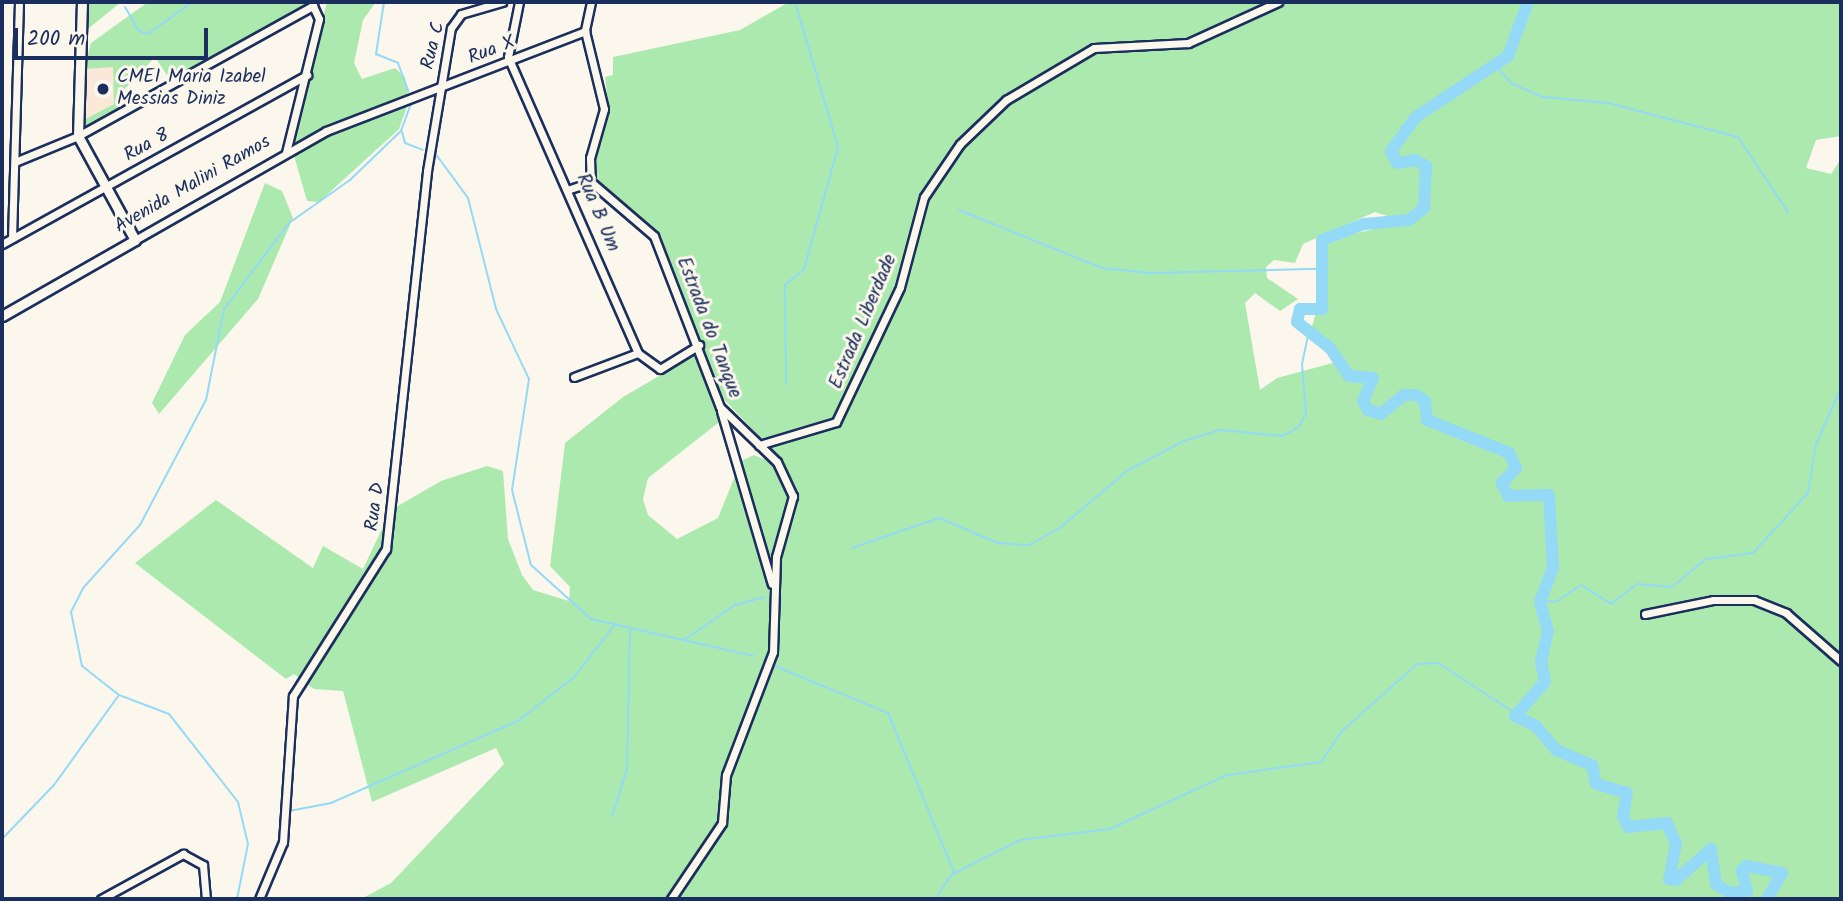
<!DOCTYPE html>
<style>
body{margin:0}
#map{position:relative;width:1843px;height:901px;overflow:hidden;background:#fbf7ec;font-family:Kalam,sans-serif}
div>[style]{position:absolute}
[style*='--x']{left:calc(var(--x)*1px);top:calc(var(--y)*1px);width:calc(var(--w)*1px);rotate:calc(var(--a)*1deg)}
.built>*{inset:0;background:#fae8d8}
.green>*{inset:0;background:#ace9af}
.stream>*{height:2px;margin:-1px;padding:0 1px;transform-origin:1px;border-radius:1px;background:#94d9f6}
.river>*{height:12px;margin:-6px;padding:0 6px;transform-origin:6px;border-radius:6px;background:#94d9f6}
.roads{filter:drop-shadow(2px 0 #1b2f5e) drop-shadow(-2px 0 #1b2f5e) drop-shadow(0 2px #1b2f5e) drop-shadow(0 -2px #1b2f5e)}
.minor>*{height:7px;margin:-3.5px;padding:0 3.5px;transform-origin:3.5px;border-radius:3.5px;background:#fbf7ec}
.tertiary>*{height:9px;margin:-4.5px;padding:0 4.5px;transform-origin:4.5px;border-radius:4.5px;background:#fbf7ec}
.dots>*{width:19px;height:19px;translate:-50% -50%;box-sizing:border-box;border:4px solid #fbf7ec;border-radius:50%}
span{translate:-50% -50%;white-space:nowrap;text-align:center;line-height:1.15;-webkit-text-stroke:6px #fbf7ec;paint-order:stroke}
.street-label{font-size:19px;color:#1b2f5e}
.poi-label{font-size:19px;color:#1b2f5e}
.left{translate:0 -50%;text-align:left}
.frame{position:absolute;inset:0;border:4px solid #1b2f5e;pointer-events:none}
.scale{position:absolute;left:14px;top:28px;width:194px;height:32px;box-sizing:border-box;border:4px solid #1b2f5e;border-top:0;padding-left:9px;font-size:21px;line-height:24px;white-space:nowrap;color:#1b2f5e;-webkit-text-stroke:5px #fbf7ec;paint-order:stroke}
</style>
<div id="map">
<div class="built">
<div style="clip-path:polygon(123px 55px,121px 107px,82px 128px,84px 62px)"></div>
</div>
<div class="green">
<div style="clip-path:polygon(84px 2px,121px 2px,83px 33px)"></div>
<div style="clip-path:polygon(148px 2px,315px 2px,170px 80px,155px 57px,122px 92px,121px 107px,82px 128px,82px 121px,114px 104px,113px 67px,84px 69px,91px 43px)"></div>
<div style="clip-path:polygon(327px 2px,376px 2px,363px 20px,354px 63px,362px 79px,395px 68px,405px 77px,409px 101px,399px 129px,319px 202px,307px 201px,291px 145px)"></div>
<div style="clip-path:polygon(evenodd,789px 2px,1841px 2px,1841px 136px,1816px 140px,1806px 168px,1831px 174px,1841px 159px,1841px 899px,361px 899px,391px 883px,504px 764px,496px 748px,372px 802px,343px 691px,314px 689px,294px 674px,286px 679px,135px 563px,216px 500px,313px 568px,323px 546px,363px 569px,391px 510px,441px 481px,487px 466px,503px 471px,508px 539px,522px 575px,533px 590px,569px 601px,570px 587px,550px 566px,565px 443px,623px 397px,702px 351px,663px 243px,597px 182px,594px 164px,609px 111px,605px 77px,613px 75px,613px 57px,740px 30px,789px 2px,1375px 212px,1405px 222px,1317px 242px,1319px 301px,1312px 327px,1340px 361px,1277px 378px,1260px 390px,1245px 303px,1255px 293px,1280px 311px,1298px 299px,1267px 278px,1266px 267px,1274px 260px,1295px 263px,1303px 244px,1375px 212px,789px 2px,718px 393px,774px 452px,766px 460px,754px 455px,741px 461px,718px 518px,677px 539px,648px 515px,643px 499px,648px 478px,718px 423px,722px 416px,712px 394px,718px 393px)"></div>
<div style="clip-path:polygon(265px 183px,282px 191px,293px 218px,258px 299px,159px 414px,152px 403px,185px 335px,220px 302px)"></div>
</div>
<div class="stream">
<div style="--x:384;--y:2;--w:53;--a:98.7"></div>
<div style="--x:376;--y:54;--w:24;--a:22"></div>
<div style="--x:398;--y:63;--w:30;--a:70"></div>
<div style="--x:125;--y:7;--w:28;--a:60"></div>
<div style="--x:139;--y:31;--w:9;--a:18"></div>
<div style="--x:148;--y:34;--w:54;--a:-36"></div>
<div style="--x:1492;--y:62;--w:28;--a:48"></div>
<div style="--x:1511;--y:83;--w:34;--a:24"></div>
<div style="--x:1542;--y:97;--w:66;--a:5.2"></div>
<div style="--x:1608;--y:103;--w:134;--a:14.7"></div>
<div style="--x:1738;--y:137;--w:90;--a:56.3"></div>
<div style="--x:402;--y:132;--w:11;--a:75"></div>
<div style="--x:405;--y:143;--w:19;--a:21"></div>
<div style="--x:435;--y:153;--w:56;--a:53.7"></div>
<div style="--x:468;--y:198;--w:114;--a:75.8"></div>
<div style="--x:496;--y:309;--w:77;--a:64.8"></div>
<div style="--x:529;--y:379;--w:112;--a:98.7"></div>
<div style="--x:512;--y:490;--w:77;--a:75.8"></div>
<div style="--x:531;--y:565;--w:81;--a:42"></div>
<div style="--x:591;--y:619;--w:167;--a:12.8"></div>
<div style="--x:959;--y:210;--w:154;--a:22.1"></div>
<div style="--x:1102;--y:268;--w:48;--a:5.9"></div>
<div style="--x:1150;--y:273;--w:169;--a:-1.4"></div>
<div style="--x:786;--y:384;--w:99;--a:-90.6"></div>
<div style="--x:785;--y:285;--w:25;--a:-40"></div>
<div style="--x:804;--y:269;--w:127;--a:-74.4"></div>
<div style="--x:838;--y:147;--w:151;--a:-106.5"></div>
<div style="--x:852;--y:548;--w:92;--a:-19"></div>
<div style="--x:939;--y:518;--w:64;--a:23"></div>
<div style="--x:998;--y:543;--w:31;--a:4"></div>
<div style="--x:1029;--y:545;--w:37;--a:-29"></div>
<div style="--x:1061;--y:527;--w:87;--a:-40.3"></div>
<div style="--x:1127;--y:471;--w:64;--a:-27.8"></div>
<div style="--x:1184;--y:441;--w:39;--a:-17"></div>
<div style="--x:1221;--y:430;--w:61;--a:5.6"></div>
<div style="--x:1282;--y:436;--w:19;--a:-28"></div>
<div style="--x:1299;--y:427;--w:16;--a:-63"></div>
<div style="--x:1306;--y:413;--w:49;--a:-94.7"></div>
<div style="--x:1302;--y:364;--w:30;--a:-78"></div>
<div style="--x:1541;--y:600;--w:15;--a:8"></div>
<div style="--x:1556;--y:602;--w:30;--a:-34"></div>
<div style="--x:1581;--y:585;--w:36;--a:32"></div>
<div style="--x:1611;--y:604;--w:33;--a:-38"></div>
<div style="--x:1637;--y:584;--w:35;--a:5"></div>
<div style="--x:1672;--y:587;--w:44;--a:-39.5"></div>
<div style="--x:1706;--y:559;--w:47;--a:-7.3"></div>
<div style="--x:1753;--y:553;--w:81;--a:-47.5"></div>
<div style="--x:1808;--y:493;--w:50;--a:-80.7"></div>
<div style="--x:1816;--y:444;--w:61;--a:-65.9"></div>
<div style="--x:684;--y:640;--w:62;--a:-34.5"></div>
<div style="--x:735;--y:605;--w:31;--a:-15"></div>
<div style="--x:775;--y:666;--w:122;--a:22.6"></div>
<div style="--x:888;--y:713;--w:172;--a:67.5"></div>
<div style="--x:289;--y:811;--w:43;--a:-10.8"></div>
<div style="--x:331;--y:803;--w:204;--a:-23.7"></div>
<div style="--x:518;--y:721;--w:71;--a:-38.2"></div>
<div style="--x:574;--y:677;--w:65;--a:-51.9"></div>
<div style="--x:612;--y:816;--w:49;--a:-72.3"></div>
<div style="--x:627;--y:769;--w:139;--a:-88.8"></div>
<div style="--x:2;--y:839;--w:75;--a:-46.1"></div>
<div style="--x:54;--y:785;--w:111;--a:-54.2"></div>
<div style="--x:237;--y:899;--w:56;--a:-78.7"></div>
<div style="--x:248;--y:844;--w:43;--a:-103.4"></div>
<div style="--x:238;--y:802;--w:112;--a:-128.1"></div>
<div style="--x:169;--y:714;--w:53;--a:-159.2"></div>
<div style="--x:119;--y:695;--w:47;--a:-141.9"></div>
<div style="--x:82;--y:666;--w:55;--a:-101.5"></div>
<div style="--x:71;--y:612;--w:28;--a:-63"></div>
<div style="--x:84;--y:587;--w:84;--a:-47.9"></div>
<div style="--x:140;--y:525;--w:141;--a:-62.2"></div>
<div style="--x:206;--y:400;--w:93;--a:-78.8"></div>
<div style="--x:224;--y:309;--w:108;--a:-52.9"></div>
<div style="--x:289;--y:223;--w:75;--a:-35.2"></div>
<div style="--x:350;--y:180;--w:71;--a:-43.9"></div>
<div style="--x:401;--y:131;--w:27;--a:-70"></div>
<div style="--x:935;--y:899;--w:29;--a:-56"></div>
<div style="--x:951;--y:875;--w:77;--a:-26.9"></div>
<div style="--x:1020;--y:840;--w:91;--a:-7"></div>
<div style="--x:1110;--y:829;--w:129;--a:-24.8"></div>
<div style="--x:1227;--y:775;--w:95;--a:-7.9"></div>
<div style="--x:1321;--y:762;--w:36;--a:-56"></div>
<div style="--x:1341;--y:732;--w:102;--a:-41.8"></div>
<div style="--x:1417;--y:664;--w:21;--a:-3"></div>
<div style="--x:1438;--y:663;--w:92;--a:33"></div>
</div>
<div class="river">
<div style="--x:1528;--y:2;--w:58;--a:110.3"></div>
<div style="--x:1508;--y:56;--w:110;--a:146.5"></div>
<div style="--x:1416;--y:117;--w:42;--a:126.3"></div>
<div style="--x:1391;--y:151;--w:13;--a:63"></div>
<div style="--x:1397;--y:163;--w:18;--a:-9"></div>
<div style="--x:1415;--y:160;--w:13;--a:29"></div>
<div style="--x:1426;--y:166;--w:42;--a:92.7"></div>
<div style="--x:1424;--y:208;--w:19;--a:141"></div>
<div style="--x:1409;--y:220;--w:45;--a:174.9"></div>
<div style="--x:1364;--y:224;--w:45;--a:159.1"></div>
<div style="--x:1322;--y:240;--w:69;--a:90"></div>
<div style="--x:1322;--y:309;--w:22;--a:180"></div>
<div style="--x:1300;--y:309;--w:13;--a:103"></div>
<div style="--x:1297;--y:322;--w:42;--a:38.2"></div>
<div style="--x:1330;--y:348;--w:34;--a:56"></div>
<div style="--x:1349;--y:376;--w:24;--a:5"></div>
<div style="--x:1373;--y:378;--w:25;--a:113"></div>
<div style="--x:1363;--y:401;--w:10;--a:61"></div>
<div style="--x:1368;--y:410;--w:14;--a:17"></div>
<div style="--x:1381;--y:414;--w:30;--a:-40"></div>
<div style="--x:1404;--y:395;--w:12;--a:0"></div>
<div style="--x:1416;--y:395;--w:11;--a:34"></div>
<div style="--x:1425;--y:401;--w:19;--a:84"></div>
<div style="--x:1427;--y:420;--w:88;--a:21.9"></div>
<div style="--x:1509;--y:453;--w:17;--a:65"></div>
<div style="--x:1516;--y:468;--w:21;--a:133"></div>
<div style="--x:1502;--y:483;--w:14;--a:65"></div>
<div style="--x:1508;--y:496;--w:41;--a:-1.4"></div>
<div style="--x:1549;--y:495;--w:73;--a:86.9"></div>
<div style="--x:1553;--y:568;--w:36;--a:111"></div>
<div style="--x:1540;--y:602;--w:30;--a:75"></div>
<div style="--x:1548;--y:631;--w:31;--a:103"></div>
<div style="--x:1541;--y:661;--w:21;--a:79"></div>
<div style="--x:1545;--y:682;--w:45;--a:131.4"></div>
<div style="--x:1515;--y:716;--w:23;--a:25"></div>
<div style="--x:1536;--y:726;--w:31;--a:50"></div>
<div style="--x:1556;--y:750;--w:39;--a:23"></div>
<div style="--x:1592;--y:765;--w:19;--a:78"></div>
<div style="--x:1596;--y:784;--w:32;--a:16"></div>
<div style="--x:1627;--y:793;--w:23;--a:100"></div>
<div style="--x:1623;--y:816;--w:12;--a:66"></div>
<div style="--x:1628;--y:827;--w:39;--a:-6"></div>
<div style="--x:1667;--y:823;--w:23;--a:67"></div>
<div style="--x:1676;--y:844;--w:36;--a:101"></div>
<div style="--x:1669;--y:879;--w:7;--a:8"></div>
<div style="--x:1676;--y:880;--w:47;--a:-41.5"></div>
<div style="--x:1711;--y:849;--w:35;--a:82"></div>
<div style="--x:1716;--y:884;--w:17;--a:33"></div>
<div style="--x:1730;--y:893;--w:17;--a:-7"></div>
<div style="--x:1747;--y:891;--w:21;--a:-104"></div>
<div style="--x:1742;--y:871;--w:6;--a:-51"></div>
<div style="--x:1746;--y:866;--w:37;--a:11"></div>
<div style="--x:1782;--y:873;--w:30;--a:120"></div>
</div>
<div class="roads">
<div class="minor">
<div style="--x:519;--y:2;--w:56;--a:101.3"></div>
<div style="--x:508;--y:57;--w:323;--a:66.3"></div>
<div style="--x:638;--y:353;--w:27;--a:36"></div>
<div style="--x:660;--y:369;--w:46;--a:-31.6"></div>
<div style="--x:591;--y:2;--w:30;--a:102"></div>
<div style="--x:585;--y:31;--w:80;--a:76.3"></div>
<div style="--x:604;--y:109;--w:51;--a:105.9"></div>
<div style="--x:590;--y:158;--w:24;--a:88"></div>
<div style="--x:591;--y:182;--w:83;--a:40.6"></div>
<div style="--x:654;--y:236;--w:183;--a:68.9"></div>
<div style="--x:720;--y:407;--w:79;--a:44"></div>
<div style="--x:777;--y:462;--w:38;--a:65"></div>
<div style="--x:793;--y:496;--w:63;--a:105.6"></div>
<div style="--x:776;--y:557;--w:95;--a:91.8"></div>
<div style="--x:773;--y:652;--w:132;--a:110.9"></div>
<div style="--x:726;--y:775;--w:48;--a:94.8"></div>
<div style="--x:722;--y:823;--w:92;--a:123.9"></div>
<div style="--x:15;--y:162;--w:68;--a:-22.4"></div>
<div style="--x:78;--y:136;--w:269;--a:-29"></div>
<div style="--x:313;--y:6;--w:14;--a:65"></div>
<div style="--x:319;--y:19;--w:137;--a:103.9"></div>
<div style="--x:570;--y:189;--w:22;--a:-18"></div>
<div style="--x:12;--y:238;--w:236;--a:-88.3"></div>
<div style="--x:135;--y:240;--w:220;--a:-29.7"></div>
<div style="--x:326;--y:131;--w:278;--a:-21.1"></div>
<div style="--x:2;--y:244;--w:349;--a:-29"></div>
<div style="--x:574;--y:377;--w:68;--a:-20.6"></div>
<div style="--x:721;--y:411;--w:180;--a:73.6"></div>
<div style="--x:759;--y:445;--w:80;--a:-16.6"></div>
<div style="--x:836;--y:422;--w:149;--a:-64.6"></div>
<div style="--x:900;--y:287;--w:93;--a:-75.1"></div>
<div style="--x:924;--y:197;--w:64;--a:-55.8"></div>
<div style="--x:960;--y:144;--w:64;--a:-43.7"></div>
<div style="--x:1006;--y:100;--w:102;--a:-30.6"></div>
<div style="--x:1094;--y:48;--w:94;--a:-3"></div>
<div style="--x:1188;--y:43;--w:99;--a:-24.5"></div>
<div style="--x:1645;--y:614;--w:69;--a:-11.6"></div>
<div style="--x:1713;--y:600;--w:41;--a:0"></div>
<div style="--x:1754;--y:600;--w:35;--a:22"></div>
<div style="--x:1786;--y:613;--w:73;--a:41.1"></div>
<div style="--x:101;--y:899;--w:94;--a:-28.8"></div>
<div style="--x:183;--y:854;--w:23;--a:29"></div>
<div style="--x:203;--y:865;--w:34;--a:85"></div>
<div style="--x:259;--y:899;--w:62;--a:-67.2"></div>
<div style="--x:283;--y:842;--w:146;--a:-86.1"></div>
<div style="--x:293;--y:696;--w:174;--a:-57.7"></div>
<div style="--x:386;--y:549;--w:380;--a:-83.8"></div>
<div style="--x:427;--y:171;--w:145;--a:-80.5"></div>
<div style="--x:451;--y:28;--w:17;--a:-54"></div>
<div style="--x:461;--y:14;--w:43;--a:-16.3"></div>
</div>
<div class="tertiary">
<div style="--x:2;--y:316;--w:153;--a:-29.7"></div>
<div style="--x:135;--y:240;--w:119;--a:-118.7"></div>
<div style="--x:78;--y:136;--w:134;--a:-88.3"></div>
</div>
</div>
<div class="dots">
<div style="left:103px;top:89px;background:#1b2f5e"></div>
</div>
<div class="street-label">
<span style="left:434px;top:46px;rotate:-76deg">Rua C</span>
<span style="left:492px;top:51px;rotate:-21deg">Rua X</span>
<span style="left:147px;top:146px;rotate:-29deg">Rua 8</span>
<span style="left:193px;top:185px;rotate:-30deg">Avenida Malini Ramos</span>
<span style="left:597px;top:213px;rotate:67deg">Rua B Um</span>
<span style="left:864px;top:322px;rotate:-67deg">Estrada Liberdade</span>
<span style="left:708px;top:328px;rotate:69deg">Estrada do Tanque</span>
<span style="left:376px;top:507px;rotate:-82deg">Rua D</span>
</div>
<div class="poi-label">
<span class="left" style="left:117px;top:89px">CMEI Maria Izabel<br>Messias Diniz</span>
</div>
<div class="frame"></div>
<div class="scale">200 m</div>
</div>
